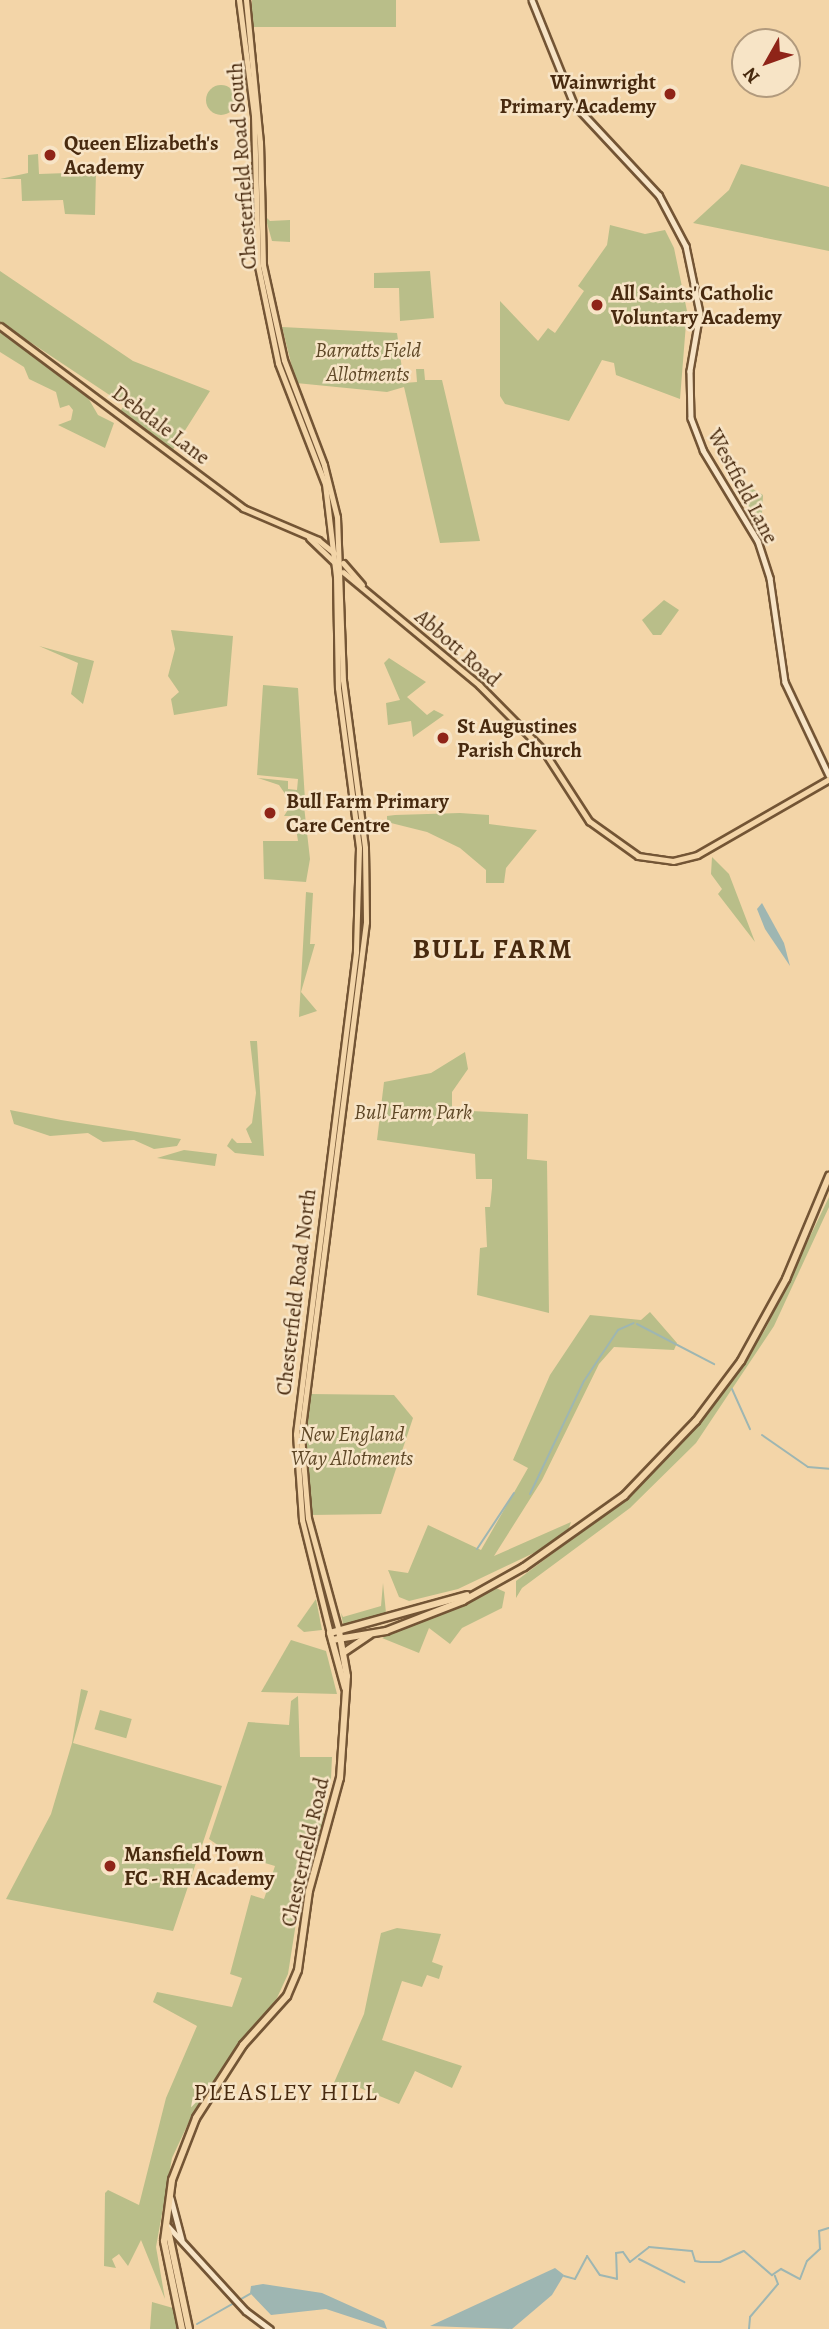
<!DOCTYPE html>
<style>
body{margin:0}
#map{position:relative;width:829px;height:2329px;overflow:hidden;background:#f3d5a8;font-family:Alegreya,serif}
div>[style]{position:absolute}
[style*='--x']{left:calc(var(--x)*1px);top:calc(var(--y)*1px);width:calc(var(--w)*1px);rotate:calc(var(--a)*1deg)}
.green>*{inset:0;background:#b9be89;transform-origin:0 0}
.round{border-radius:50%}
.water>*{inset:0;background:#9eb6b2}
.stream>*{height:2px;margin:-1px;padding:0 1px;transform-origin:1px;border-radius:1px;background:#9eb6b2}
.roads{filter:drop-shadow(2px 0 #735535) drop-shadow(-2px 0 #735535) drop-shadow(0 2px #735535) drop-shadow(0 -2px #735535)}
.tertiary>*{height:4.5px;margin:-2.25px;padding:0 2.25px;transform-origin:2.25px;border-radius:2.25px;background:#f7e4c6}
.primary>*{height:5px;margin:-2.5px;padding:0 2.5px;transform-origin:2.5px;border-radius:2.5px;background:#f3d5a8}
.trunk>*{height:6px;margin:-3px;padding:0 3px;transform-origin:3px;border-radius:3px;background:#f3d5a8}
.dots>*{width:19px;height:19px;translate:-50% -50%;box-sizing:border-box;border:4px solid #f7e4c6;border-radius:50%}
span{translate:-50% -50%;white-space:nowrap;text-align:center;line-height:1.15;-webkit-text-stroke:5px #f7e4c6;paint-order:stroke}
.poi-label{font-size:21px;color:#482a0f;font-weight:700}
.right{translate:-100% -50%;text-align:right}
.left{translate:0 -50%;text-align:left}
.street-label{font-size:21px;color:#482a0f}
.park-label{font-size:21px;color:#5f4827;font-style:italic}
.quarter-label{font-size:24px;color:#482a0f;letter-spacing:2px}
.district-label{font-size:28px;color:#482a0f;font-weight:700;letter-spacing:2px}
.north{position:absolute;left:731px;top:28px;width:70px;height:70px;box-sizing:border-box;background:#f7e4c6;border:2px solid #b19a7d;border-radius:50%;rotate:230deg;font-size:19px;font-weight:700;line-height:28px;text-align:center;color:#482a0f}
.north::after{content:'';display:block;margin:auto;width:24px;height:32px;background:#8f2418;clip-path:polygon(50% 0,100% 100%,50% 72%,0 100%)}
</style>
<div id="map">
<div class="green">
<div style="left:252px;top:0;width:144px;height:27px"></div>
<div class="round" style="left:206px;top:85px;width:30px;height:30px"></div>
<div style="clip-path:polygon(38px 154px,39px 174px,96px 172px,95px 215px,65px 214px,63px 200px,22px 201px,21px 179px,0 179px,28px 173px,28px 155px)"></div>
<div style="clip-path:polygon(741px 164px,829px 187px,829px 251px,693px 223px,729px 190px)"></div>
<div style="clip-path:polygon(265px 216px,270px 221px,290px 220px,290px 242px,272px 241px)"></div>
<div style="clip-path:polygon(610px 225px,645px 234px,665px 230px,674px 248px,687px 311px,680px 399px,616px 375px,614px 363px,602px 360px,569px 421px,505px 404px,500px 396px,500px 301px,538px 341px,548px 328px,555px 333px,584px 291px,578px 286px,607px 245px)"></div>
<div style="clip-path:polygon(0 271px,133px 361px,210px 391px,172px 451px,120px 411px,124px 406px,114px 398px,0 322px)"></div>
<div style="clip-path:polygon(430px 271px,434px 318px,400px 321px,399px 288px,374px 288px,374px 273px)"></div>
<div style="clip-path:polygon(282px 327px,397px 333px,404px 383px,417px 382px,416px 369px,424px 369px,425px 380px,442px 380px,480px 541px,440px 543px,404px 387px,387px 392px,296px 383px)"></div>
<div style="clip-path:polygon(0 331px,87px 396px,98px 415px,114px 423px,105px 448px,58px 425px,71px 420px,73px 410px,69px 405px,60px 408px,56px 392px,29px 379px,24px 367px,0 352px)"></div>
<div style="clip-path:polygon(730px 475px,763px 495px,762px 513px,752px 514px)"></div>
<div style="clip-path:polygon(664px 600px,679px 610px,661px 635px,653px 635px,642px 620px)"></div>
<div style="clip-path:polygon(171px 630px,233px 636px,227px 706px,174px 715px,171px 699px,179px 692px,168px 676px,175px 649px)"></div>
<div style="clip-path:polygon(39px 646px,94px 661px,83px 704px,71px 694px,78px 663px)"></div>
<div style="clip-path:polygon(389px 658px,426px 682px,407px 697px,427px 715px,434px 710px,444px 715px,413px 737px,411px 721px,388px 725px,386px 703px,400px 700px,384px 663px)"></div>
<div style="clip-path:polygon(263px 685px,298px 688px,305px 800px,292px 804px,279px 785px,258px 778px,288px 781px,288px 789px,297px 790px,298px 779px,257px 775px)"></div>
<div style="clip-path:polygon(291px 805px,304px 806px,310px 859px,306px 882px,264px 879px,263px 841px,298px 841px,294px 816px,284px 816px)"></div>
<div style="clip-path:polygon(460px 813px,489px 815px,489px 824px,537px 830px,506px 868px,504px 883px,486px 883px,486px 870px,460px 848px,427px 832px,387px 822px,387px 816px,395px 815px)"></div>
<div style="clip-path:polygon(712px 857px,729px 874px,755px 942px,718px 894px,722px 889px,711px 874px)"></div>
<div style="clip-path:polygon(306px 892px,313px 893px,310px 944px,315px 944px,301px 992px,317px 1011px,299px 1017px)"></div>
<div style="clip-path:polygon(250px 1041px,257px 1041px,264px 1156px,235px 1153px,227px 1146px,232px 1138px,237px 1143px,252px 1143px,246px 1129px,252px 1123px,256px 1093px)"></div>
<div style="clip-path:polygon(465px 1052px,468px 1069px,452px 1092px,452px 1110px,528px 1114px,527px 1159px,547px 1161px,549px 1313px,477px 1295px,480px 1248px,487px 1247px,485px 1207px,490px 1207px,492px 1188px,492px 1179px,476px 1179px,475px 1154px,377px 1140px,384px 1082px,431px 1073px)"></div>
<div style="clip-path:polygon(10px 1110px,61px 1120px,181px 1139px,177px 1146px,154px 1149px,134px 1140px,103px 1142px,88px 1133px,50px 1136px,14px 1124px)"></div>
<div style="clip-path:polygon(184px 1150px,217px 1154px,215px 1166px,157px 1158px)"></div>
<div style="clip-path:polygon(829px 1197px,829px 1207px,774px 1326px,696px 1443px,630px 1508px,522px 1588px,516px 1598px,516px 1581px,636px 1491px,709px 1413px,765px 1330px)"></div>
<div style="clip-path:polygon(650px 1312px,677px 1343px,674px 1350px,614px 1347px,599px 1364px,542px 1480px,494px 1556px,571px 1522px,568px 1531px,540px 1550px,458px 1589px,409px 1601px,399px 1597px,388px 1570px,408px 1573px,428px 1525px,481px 1550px,528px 1468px,513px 1460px,550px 1375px,590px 1315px,641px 1320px)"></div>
<div style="clip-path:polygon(310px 1394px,394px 1395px,413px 1418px,381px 1514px,311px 1515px,305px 1457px)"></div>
<div style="clip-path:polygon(383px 1583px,386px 1613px,343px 1624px,341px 1613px,343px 1617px,381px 1606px)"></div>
<div style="clip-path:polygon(496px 1588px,505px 1592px,502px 1608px,462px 1628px,450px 1644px,429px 1628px,419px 1653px,382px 1638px)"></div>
<div style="clip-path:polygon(316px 1599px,322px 1630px,304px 1632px,297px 1626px)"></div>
<div style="clip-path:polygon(291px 1640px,326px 1651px,337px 1694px,261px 1692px)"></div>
<div style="clip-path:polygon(81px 1689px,88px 1691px,73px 1743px,222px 1786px,173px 1931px,6px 1899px,51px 1814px,72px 1743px)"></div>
<div style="clip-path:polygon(298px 1696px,300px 1757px,332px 1757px,331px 1779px,318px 1810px,326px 1815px,298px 1910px,288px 1974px,277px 1998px,194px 2111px,172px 2158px,156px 2247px,165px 2299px,141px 2240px,128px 2266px,119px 2254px,112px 2259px,116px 2268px,104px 2266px,105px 2193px,108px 2190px,139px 2205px,166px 2098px,197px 2026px,153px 2002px,157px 1992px,232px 2007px,242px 1978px,230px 1974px,251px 1895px,264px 1899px,275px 1866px,228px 1852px,209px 1839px,248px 1722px,289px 1725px,291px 1701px)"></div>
<div style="left:100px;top:1710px;width:33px;height:20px;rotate:16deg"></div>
<div style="clip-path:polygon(397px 1928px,441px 1934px,432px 1962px,443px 1966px,439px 1979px,427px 1975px,422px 1987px,402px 1981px,382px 2040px,462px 2066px,452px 2088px,415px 2071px,399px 2104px,360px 2088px,333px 2085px,364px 2014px,381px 1933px)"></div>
<div style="clip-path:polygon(152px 2302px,173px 2308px,178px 2329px,150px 2329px)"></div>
</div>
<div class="water">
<div style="clip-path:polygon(762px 903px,784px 943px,790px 966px,765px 929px,757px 909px)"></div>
<div style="clip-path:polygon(555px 2268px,564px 2275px,552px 2295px,512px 2329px,430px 2326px)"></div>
<div style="clip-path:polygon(263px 2284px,322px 2293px,384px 2321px,387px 2329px,326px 2309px,271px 2315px,250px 2293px,251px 2286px)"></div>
</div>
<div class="stream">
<div style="--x:637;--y:1324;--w:87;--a:27.5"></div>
<div style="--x:732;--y:1389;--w:44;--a:65.8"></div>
<div style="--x:762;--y:1435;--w:56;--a:34.8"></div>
<div style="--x:808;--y:1467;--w:21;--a:5"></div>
<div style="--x:530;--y:1494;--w:125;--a:-64.5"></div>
<div style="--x:584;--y:1381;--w:61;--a:-56.3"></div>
<div style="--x:618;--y:1330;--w:17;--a:-24"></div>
<div style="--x:477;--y:1549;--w:67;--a:-56.5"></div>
<div style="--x:639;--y:2259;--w:51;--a:27.1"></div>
<div style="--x:564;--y:2276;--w:11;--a:15"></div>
<div style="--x:575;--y:2279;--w:26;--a:-62"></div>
<div style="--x:587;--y:2256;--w:23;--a:56"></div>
<div style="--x:600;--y:2275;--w:17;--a:13"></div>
<div style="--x:617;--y:2279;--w:26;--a:-92"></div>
<div style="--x:616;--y:2253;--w:7;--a:-8"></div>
<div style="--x:623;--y:2252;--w:12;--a:55"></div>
<div style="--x:630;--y:2262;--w:24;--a:-38"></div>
<div style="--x:649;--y:2247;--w:43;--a:5.3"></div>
<div style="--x:692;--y:2251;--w:10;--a:73"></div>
<div style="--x:695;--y:2261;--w:6;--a:9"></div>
<div style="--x:701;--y:2262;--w:19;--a:0"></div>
<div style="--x:720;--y:2262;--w:26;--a:-25"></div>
<div style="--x:744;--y:2251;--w:37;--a:41"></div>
<div style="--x:772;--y:2275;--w:11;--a:-34"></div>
<div style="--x:781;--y:2269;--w:21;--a:28"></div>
<div style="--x:800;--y:2279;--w:19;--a:-69"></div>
<div style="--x:807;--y:2261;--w:18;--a:-43"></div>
<div style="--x:820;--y:2249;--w:18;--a:-93"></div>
<div style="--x:819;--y:2231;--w:10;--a:-17"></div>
<div style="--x:197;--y:2324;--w:61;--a:-29.5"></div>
<div style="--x:749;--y:2329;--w:12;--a:-85"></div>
<div style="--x:750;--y:2317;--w:43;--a:-49.7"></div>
<div style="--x:778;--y:2284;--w:9;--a:-111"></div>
</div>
<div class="roads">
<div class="tertiary">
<div style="--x:532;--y:0;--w:112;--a:68"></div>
<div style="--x:574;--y:104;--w:125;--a:47"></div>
<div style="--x:659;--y:195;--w:58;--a:62.1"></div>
<div style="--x:686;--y:246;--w:68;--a:78.2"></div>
<div style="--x:700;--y:313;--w:59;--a:99.8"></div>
<div style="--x:690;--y:371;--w:47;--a:88.8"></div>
<div style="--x:691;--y:418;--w:34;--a:69"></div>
<div style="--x:703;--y:450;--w:106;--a:58.9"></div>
<div style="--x:758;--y:541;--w:39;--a:72"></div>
<div style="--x:770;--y:578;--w:105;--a:81.8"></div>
<div style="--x:785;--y:682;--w:103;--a:64.7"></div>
<div style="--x:171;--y:2198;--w:43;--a:75.3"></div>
<div style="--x:168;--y:2226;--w:115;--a:47.5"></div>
<div style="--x:246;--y:2311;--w:30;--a:37"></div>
</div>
<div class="primary">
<div style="--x:239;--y:0;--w:117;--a:82.6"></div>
<div style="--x:254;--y:116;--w:150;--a:88.5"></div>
<div style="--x:258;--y:266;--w:99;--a:78.3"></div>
<div style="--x:278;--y:363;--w:130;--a:68.8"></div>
<div style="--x:325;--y:484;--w:93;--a:83.2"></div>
<div style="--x:336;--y:576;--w:112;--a:89"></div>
<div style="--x:338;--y:688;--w:161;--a:82.5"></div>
<div style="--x:359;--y:848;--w:104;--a:91.7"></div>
<div style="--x:356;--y:952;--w:486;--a:97.1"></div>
<div style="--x:296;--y:1434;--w:86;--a:86"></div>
<div style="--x:302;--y:1520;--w:116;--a:76.1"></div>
<div style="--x:246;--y:0;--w:143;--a:84.4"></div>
<div style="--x:260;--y:142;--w:123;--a:88.6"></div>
<div style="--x:263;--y:265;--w:97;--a:77.5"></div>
<div style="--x:284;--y:360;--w:112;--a:69.1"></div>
<div style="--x:324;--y:465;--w:54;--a:76"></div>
<div style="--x:337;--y:517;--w:163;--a:87.9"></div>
<div style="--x:343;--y:680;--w:169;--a:82.5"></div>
<div style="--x:365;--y:848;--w:74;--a:89.2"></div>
<div style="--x:366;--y:922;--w:517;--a:97.22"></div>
<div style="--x:301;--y:1435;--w:83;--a:85.2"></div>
<div style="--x:308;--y:1518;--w:117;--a:74.7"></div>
<div style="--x:0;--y:326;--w:304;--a:36.8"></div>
<div style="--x:243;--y:508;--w:82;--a:23.1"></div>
<div style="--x:318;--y:540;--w:21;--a:39"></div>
<div style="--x:309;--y:538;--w:35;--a:44"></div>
<div style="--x:343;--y:563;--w:29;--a:49"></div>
<div style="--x:343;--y:572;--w:177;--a:39.7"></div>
<div style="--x:479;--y:685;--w:91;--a:45.4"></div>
<div style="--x:543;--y:750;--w:85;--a:57.1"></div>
<div style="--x:589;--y:821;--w:60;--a:35.5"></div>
<div style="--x:638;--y:856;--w:35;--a:8"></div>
<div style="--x:673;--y:861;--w:25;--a:-14"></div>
<div style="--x:697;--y:855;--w:152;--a:-29.9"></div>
</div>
<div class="trunk">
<div style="--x:332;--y:1640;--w:55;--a:-9.5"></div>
<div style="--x:386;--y:1631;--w:83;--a:-21.3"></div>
<div style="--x:463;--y:1601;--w:70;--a:-29.1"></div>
<div style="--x:524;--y:1567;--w:123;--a:-35.4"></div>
<div style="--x:624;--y:1496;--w:104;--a:-46.2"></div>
<div style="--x:696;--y:1421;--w:75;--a:-53.1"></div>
<div style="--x:741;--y:1361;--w:94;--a:-61.2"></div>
<div style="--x:786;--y:1279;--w:112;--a:-67.3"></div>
<div style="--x:343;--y:1653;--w:32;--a:-34"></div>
<div style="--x:345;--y:1688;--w:57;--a:-105.3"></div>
<div style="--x:330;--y:1633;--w:142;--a:-15.5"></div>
<div style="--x:168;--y:2230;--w:101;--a:78"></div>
<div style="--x:182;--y:2329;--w:90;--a:-101.6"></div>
<div style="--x:164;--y:2241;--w:62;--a:-82.5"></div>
<div style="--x:172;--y:2180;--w:66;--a:-68.8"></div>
<div style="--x:196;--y:2118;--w:87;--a:-57.2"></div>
<div style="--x:243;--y:2045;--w:66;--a:-48.1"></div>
<div style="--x:287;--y:1996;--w:28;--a:-67"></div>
<div style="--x:298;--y:1970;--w:80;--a:-82.1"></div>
<div style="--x:309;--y:1891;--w:117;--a:-74.7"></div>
<div style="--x:340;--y:1778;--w:102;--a:-86.1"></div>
<div style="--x:347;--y:1676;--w:46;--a:-100.1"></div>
</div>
</div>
<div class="dots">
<div style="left:670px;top:94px;background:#8f2418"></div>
<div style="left:50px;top:155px;background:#8f2418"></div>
<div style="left:597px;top:305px;background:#8f2418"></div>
<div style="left:443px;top:738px;background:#8f2418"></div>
<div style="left:270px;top:813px;background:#8f2418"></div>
<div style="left:110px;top:1866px;background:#8f2418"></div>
</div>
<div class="poi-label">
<span class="right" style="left:656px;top:94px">Wainwright<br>Primary Academy</span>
<span class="left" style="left:64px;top:155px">Queen Elizabeth's<br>Academy</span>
<span class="left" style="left:611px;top:305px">All Saints' Catholic<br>Voluntary Academy</span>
<span class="left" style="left:457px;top:738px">St Augustines<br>Parish Church</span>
<span class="left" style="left:286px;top:813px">Bull Farm Primary<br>Care Centre</span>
<span class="left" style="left:124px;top:1866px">Mansfield Town<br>FC - RH Academy</span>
</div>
<div class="street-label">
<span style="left:242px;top:166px;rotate:-94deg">Chesterfield Road South</span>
<span style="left:161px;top:425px;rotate:37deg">Debdale Lane</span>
<span style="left:743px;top:486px;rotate:62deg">Westfield Lane</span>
<span style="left:458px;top:648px;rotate:41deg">Abbott Road</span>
<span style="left:296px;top:1292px;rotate:-83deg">Chesterfield Road North</span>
<span style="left:305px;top:1852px;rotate:-77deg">Chesterfield Road</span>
</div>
<div class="park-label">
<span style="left:368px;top:362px">Barratts Field<br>Allotments</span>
<span style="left:413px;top:1112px">Bull Farm Park</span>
<span style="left:352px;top:1446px">New England<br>Way Allotments</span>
</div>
<div class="quarter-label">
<span style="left:286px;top:2093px">PLEASLEY HILL</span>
</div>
<div class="district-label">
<span style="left:493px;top:949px">BULL FARM</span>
</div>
<div class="north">N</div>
</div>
